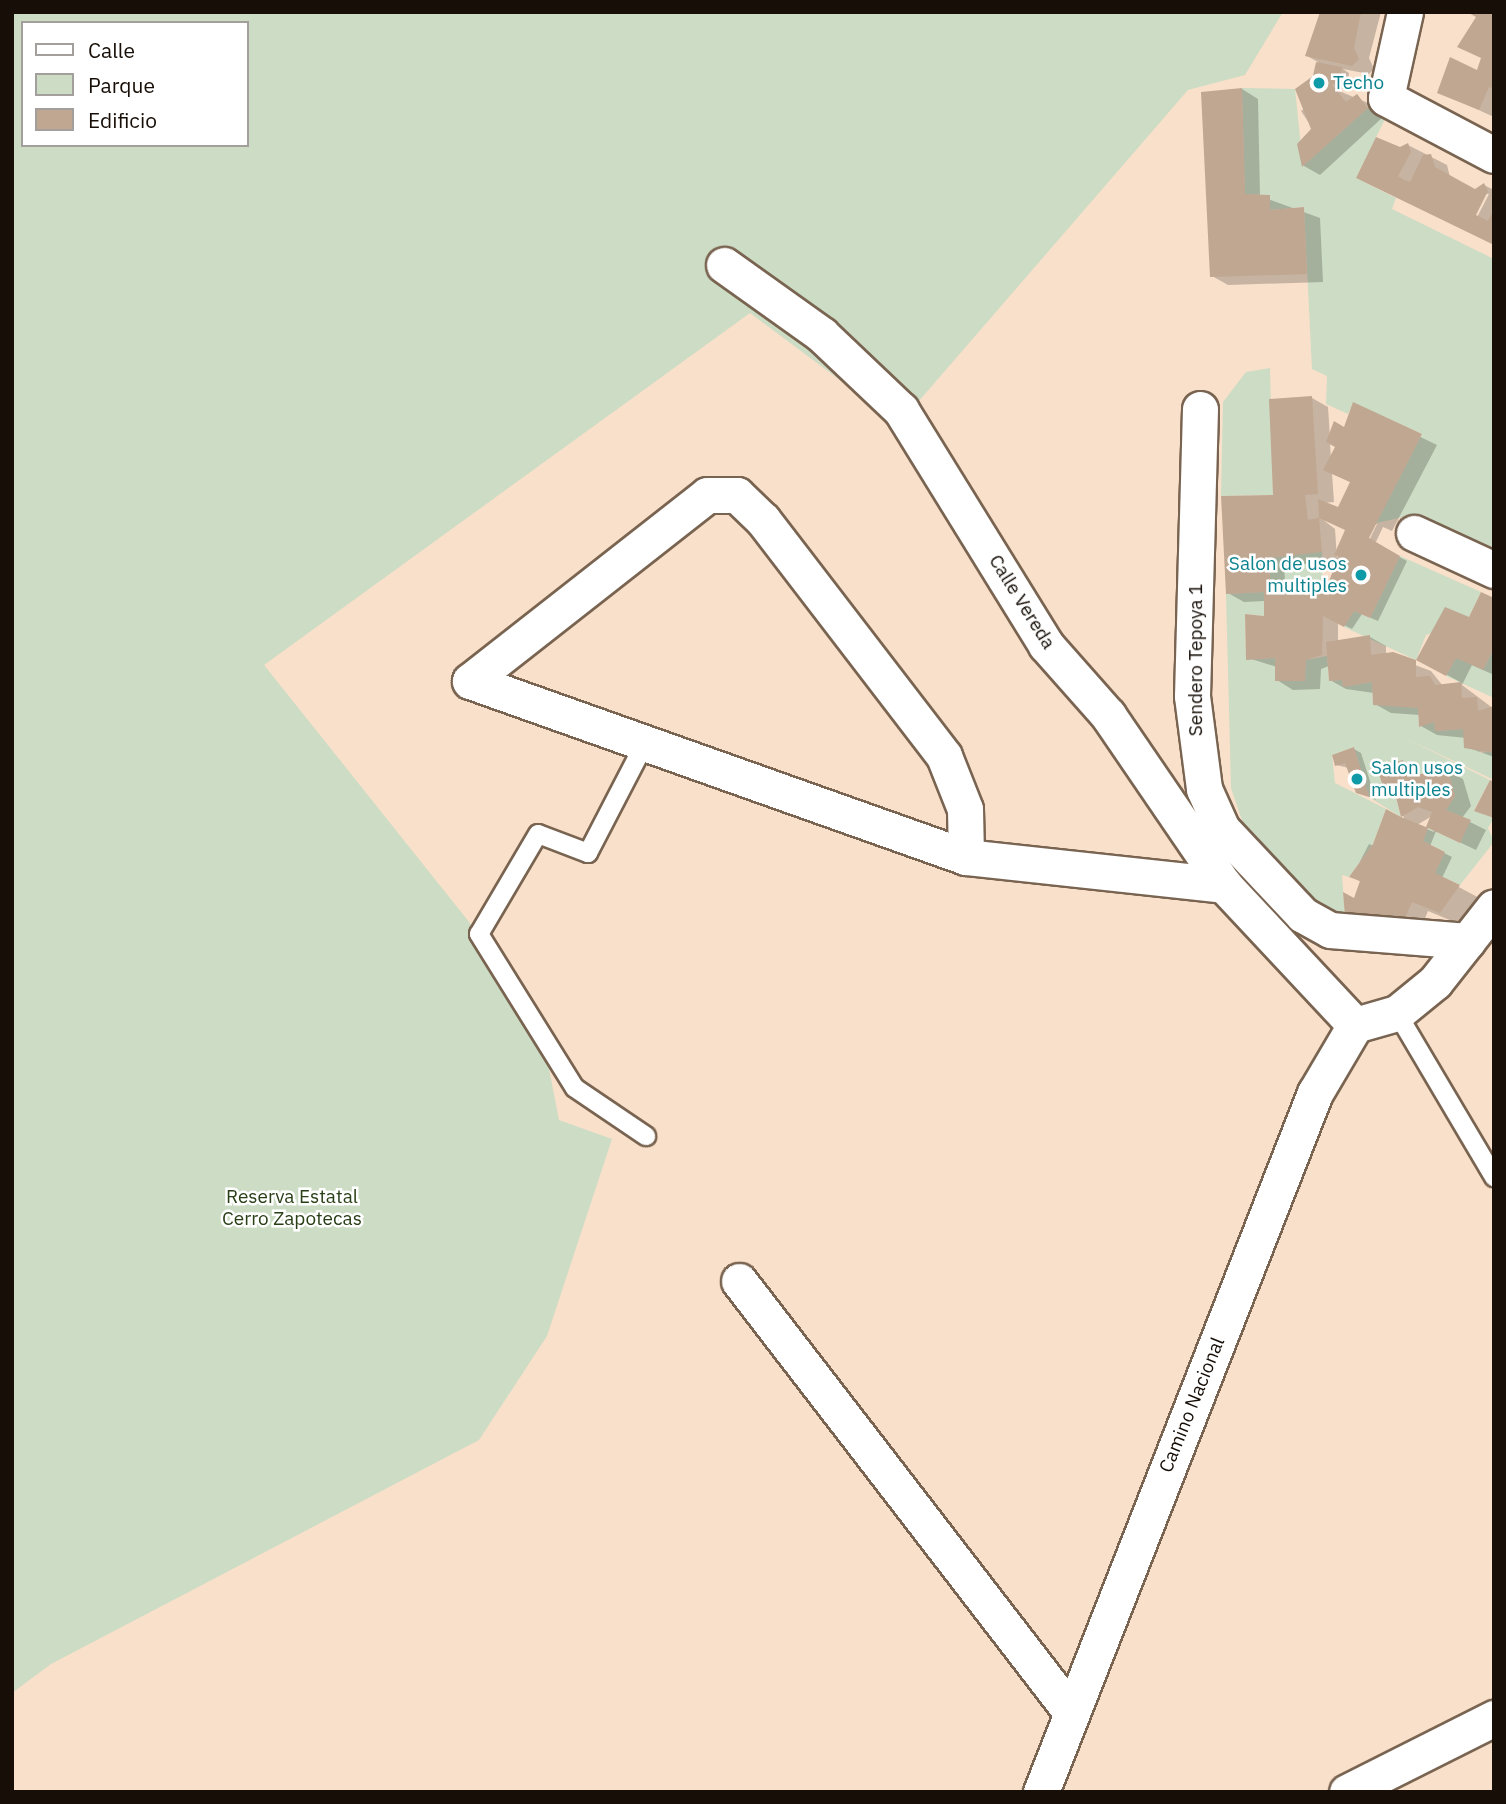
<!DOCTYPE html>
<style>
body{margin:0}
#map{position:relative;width:1506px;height:1804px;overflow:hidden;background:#f9e0ca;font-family:"IBM Plex Sans",sans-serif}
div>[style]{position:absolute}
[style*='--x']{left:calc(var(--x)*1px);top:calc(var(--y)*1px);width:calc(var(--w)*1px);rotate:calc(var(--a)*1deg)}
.green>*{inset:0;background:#cddcc4;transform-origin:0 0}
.shadow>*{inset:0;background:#0003}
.building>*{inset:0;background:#bfa792}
.roads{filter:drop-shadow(2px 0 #796451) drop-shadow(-2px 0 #796451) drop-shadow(0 2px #796451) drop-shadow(0 -2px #796451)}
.lane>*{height:18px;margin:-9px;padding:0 9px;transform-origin:9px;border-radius:9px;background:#fff}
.street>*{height:35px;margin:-17.5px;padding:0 17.5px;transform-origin:17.5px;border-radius:17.5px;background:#fff}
.dots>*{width:19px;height:19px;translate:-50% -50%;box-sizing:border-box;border:4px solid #fff;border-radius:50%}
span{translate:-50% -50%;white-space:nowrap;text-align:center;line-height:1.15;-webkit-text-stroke:5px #fff;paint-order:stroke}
.culture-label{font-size:19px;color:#0d838f}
.left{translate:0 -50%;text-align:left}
.right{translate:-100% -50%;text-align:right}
.street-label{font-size:19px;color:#160e07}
.park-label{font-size:19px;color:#293f16}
.frame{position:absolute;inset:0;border:14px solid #160e07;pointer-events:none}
.legend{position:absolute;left:21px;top:21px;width:228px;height:126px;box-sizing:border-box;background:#fff;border:2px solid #a29f9c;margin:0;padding:9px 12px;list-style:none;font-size:21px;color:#160e07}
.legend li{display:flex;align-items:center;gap:14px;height:35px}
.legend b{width:35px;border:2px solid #a29f9c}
</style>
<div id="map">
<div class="green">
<div style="clip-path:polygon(evenodd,12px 12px,1283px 12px,1245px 75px,1188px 90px,899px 424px,750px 313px,264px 665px,537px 1007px,559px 1120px,612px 1139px,547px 1336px,479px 1440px,51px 1664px,12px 1693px,12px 12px,23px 23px,247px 23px,247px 145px,23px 145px,23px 23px)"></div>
<div style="clip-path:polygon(1242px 88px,1295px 89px,1303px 166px,1368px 108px,1377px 103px,1389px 111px,1356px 178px,1396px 198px,1392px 209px,1494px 259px,1492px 555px,1417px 514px,1376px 523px,1422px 434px,1353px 403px,1348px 414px,1326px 404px,1327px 376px,1312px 369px,1304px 207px,1270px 210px,1270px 195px,1245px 194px)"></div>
<div style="clip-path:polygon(1270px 368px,1273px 495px,1221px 496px,1223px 402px,1246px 372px)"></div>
<div style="left:1322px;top:552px;width:42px;height:53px;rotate:89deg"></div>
<div style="clip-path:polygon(1400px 556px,1481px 592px,1469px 617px,1426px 635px,1416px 660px,1344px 627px,1354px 611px,1370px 618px)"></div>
<div style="clip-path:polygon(1264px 592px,1264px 616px,1245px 614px,1246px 659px,1275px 658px,1275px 681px,1304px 681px,1306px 660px,1327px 656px,1329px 681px,1342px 680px,1343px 687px,1372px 682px,1373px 704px,1418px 708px,1419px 727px,1434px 722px,1436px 731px,1463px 729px,1481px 753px,1494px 751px,1494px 780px,1403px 737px,1490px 780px,1474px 810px,1494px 818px,1488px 828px,1494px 842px,1460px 885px,1435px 873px,1445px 852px,1423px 841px,1428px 828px,1460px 843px,1470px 820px,1446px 810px,1455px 796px,1447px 768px,1408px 777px,1377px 768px,1385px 793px,1395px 793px,1401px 817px,1369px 797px,1354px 747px,1332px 755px,1335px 783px,1386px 809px,1373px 844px,1349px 877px,1342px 875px,1346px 929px,1292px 898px,1245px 829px,1231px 788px,1226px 594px)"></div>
<div style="clip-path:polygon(1494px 648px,1494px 698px,1446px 676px,1456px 658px,1484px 668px)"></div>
</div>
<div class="shadow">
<div style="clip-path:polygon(1321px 12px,1381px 12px,1369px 58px,1374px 69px,1369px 74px,1343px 69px,1349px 73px,1347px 86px,1339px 91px,1373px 105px,1383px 117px,1320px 175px,1304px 166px,1299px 145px,1313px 129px,1301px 111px,1309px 105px,1318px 62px,1307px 56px)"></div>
<div style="clip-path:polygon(1494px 12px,1494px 117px,1439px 92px,1478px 73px,1483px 59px,1478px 17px)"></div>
<div style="clip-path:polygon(1242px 89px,1258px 99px,1260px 196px,1320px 218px,1323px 282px,1228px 285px,1212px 276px)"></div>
<div style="clip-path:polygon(evenodd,1408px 145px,1447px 165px,1450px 177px,1475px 191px,1484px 185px,1494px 190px,1494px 244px,1374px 186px,1408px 145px,1485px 194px,1489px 194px,1474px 223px,1470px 222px,1485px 194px)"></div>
<div style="clip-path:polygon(evenodd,1312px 398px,1328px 407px,1330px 437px,1345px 429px,1354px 405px,1437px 445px,1392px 531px,1383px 527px,1375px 544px,1407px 561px,1378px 621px,1362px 614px,1352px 629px,1338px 622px,1338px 642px,1370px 637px,1386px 646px,1386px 654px,1431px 671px,1443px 686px,1462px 683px,1418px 659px,1494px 600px,1494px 675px,1472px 665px,1462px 685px,1494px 709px,1494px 757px,1466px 747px,1466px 738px,1437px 735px,1421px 726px,1420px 715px,1391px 713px,1375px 704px,1374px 693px,1346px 689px,1330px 680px,1329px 666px,1321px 669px,1320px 689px,1293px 690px,1277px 680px,1277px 667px,1248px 658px,1266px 618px,1265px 601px,1244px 602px,1228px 593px,1275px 497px,1312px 398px,1330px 443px,1337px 447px,1331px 459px,1330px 443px,1312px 398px,1332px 473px,1352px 483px,1347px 513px,1323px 503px,1334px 502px,1332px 473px,1312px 398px,1321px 518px,1347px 530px,1337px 558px,1335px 529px,1321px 518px,1312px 398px,1373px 524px,1377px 524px,1366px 547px,1363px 545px,1373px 524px,1312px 398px,1336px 561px,1325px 594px,1286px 596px,1284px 566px,1336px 561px)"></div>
<div style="clip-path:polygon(1354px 749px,1361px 753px,1376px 800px,1357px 791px,1349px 768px,1336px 765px)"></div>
<div style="clip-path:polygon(evenodd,1403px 762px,1420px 776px,1447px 770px,1463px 779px,1471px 806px,1462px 818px,1486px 830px,1476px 850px,1436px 831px,1430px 846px,1452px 857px,1442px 878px,1483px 900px,1464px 926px,1428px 911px,1418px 935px,1355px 900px,1361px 882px,1352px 877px,1369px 844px,1380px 849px,1404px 819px,1399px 799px,1386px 792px,1403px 762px,1432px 816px,1434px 832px,1417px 825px,1432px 816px)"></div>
</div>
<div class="building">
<div style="clip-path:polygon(1320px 12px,1361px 12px,1354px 48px,1359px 59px,1352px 66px,1305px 56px)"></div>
<div style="clip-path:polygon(1467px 12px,1494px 12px,1494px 89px,1489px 87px,1479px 110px,1437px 93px,1450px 57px,1477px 70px,1481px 58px,1457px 47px,1476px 17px)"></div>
<div style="clip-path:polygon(1316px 62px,1342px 67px,1340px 81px,1332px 85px,1346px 102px,1357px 94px,1368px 108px,1302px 167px,1297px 144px,1311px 129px,1295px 89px,1313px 76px)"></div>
<div style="clip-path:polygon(1242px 88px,1245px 194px,1270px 195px,1270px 210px,1304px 207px,1307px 274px,1210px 277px,1201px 92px)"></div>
<div style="clip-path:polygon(1376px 137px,1400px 147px,1408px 143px,1411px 152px,1398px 176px,1404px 180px,1410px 182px,1423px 155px,1431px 154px,1435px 167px,1475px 189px,1484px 183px,1488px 191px,1476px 215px,1488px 221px,1494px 209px,1494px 245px,1356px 178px)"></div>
<div style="clip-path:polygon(1312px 396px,1318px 494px,1305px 495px,1308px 520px,1319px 518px,1322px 552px,1269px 558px,1271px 595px,1323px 594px,1340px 557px,1334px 555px,1345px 530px,1319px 518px,1318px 499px,1338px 507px,1350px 482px,1323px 470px,1335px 447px,1326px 442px,1334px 421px,1344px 427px,1353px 402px,1422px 434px,1369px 538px,1400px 556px,1370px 618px,1354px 611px,1344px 627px,1323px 616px,1322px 655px,1306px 660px,1305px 681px,1275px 681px,1275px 658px,1246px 660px,1245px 614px,1264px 616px,1264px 592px,1226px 594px,1221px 496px,1273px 495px,1269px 399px)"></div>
<div style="clip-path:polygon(1481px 592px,1494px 598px,1494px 648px,1483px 670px,1456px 658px,1446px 676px,1416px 660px,1445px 607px,1469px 617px)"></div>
<div style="clip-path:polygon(1370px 635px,1371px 655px,1393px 652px,1416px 660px,1416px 677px,1430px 676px,1435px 685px,1461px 682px,1462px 698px,1477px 697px,1478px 711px,1494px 706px,1494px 753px,1464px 748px,1463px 729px,1435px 731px,1434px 722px,1419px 727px,1418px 708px,1373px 705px,1372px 682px,1343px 687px,1342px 680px,1329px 681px,1326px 642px)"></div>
<div style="clip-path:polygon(1354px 747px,1369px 797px,1356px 793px,1345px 763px,1335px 766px,1332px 755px)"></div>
<div style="clip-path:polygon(evenodd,1403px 760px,1408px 777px,1447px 768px,1455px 796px,1446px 810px,1471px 820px,1460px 843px,1428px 828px,1423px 841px,1445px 852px,1435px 873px,1460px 885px,1440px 913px,1412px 902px,1401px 927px,1346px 929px,1343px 892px,1354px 898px,1360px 881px,1349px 877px,1373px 844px,1386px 809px,1401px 817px,1395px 793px,1385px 793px,1377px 768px,1403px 760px,1418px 807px,1432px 812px,1426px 827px,1401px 817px,1418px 807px)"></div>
<div style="clip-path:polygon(1490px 780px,1494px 782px,1494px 818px,1474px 811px)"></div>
</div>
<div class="roads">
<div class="lane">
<div style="--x:645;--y:743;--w:124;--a:117.4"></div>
<div style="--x:588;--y:853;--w:53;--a:-159.2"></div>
<div style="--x:538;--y:834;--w:116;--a:120.5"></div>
<div style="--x:479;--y:934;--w:181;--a:58.1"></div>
<div style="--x:575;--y:1088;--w:86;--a:34.1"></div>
<div style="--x:1397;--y:1013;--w:191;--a:59.4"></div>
</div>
<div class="street">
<div style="--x:1405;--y:12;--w:88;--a:102.5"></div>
<div style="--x:1386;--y:98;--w:122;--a:27.8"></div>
<div style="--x:724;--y:265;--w:120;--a:35.5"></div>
<div style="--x:822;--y:335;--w:109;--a:43.5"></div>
<div style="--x:901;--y:410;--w:276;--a:58.3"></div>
<div style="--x:1046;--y:645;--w:94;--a:48.5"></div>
<div style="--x:1108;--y:715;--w:206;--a:55.7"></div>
<div style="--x:1224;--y:885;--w:192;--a:46.9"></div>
<div style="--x:1200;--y:409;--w:287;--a:91.6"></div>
<div style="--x:1192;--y:696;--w:94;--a:82.6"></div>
<div style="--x:1204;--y:789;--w:44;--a:65.8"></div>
<div style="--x:1222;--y:829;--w:118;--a:46.7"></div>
<div style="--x:1303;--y:915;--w:31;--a:29"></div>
<div style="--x:1330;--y:930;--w:138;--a:4.6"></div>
<div style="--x:1414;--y:533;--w:88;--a:24.8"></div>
<div style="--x:470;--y:681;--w:526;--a:19.54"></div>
<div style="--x:966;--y:857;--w:260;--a:6.2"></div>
<div style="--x:470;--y:681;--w:301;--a:-38.1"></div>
<div style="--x:707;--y:495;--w:30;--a:0"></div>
<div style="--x:737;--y:495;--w:36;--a:44"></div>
<div style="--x:763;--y:520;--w:297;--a:52.5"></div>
<div style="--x:944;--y:756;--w:57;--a:68.4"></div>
<div style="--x:965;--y:809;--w:48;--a:88.8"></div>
<div style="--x:1355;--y:1025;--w:44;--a:-15.9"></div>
<div style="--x:1397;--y:1013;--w:49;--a:-39.2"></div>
<div style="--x:1435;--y:982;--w:95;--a:-51.8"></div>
<div style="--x:739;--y:1281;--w:544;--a:52.39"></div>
<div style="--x:1041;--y:1792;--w:751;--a:-68.6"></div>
<div style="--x:1315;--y:1093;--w:79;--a:-59.5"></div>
<div style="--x:1347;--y:1792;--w:165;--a:-26.7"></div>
</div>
</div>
<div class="dots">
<div style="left:1319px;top:83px;background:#0f9aa8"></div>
<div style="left:1361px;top:575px;background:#0f9aa8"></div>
<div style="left:1357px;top:779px;background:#0f9aa8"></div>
</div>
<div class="culture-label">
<span class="left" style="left:1333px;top:83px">Techo</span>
<span class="right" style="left:1347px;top:575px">Salon de usos<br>multiples</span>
<span class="left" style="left:1371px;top:779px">Salon usos<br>multiples</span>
</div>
<div class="street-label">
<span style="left:1022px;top:602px;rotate:58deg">Calle Vereda</span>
<span style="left:1196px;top:660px;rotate:-90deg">Sendero Tepoya 1</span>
<span style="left:1192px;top:1405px;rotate:-68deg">Camino Nacional</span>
</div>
<div class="park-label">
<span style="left:292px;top:1208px">Reserva Estatal<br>Cerro Zapotecas</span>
</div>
<div class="frame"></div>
<ul class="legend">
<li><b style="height:9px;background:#fff"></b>Calle</li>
<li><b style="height:19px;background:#cddcc4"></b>Parque</li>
<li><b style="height:19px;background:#bfa792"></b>Edificio</li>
</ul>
</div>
